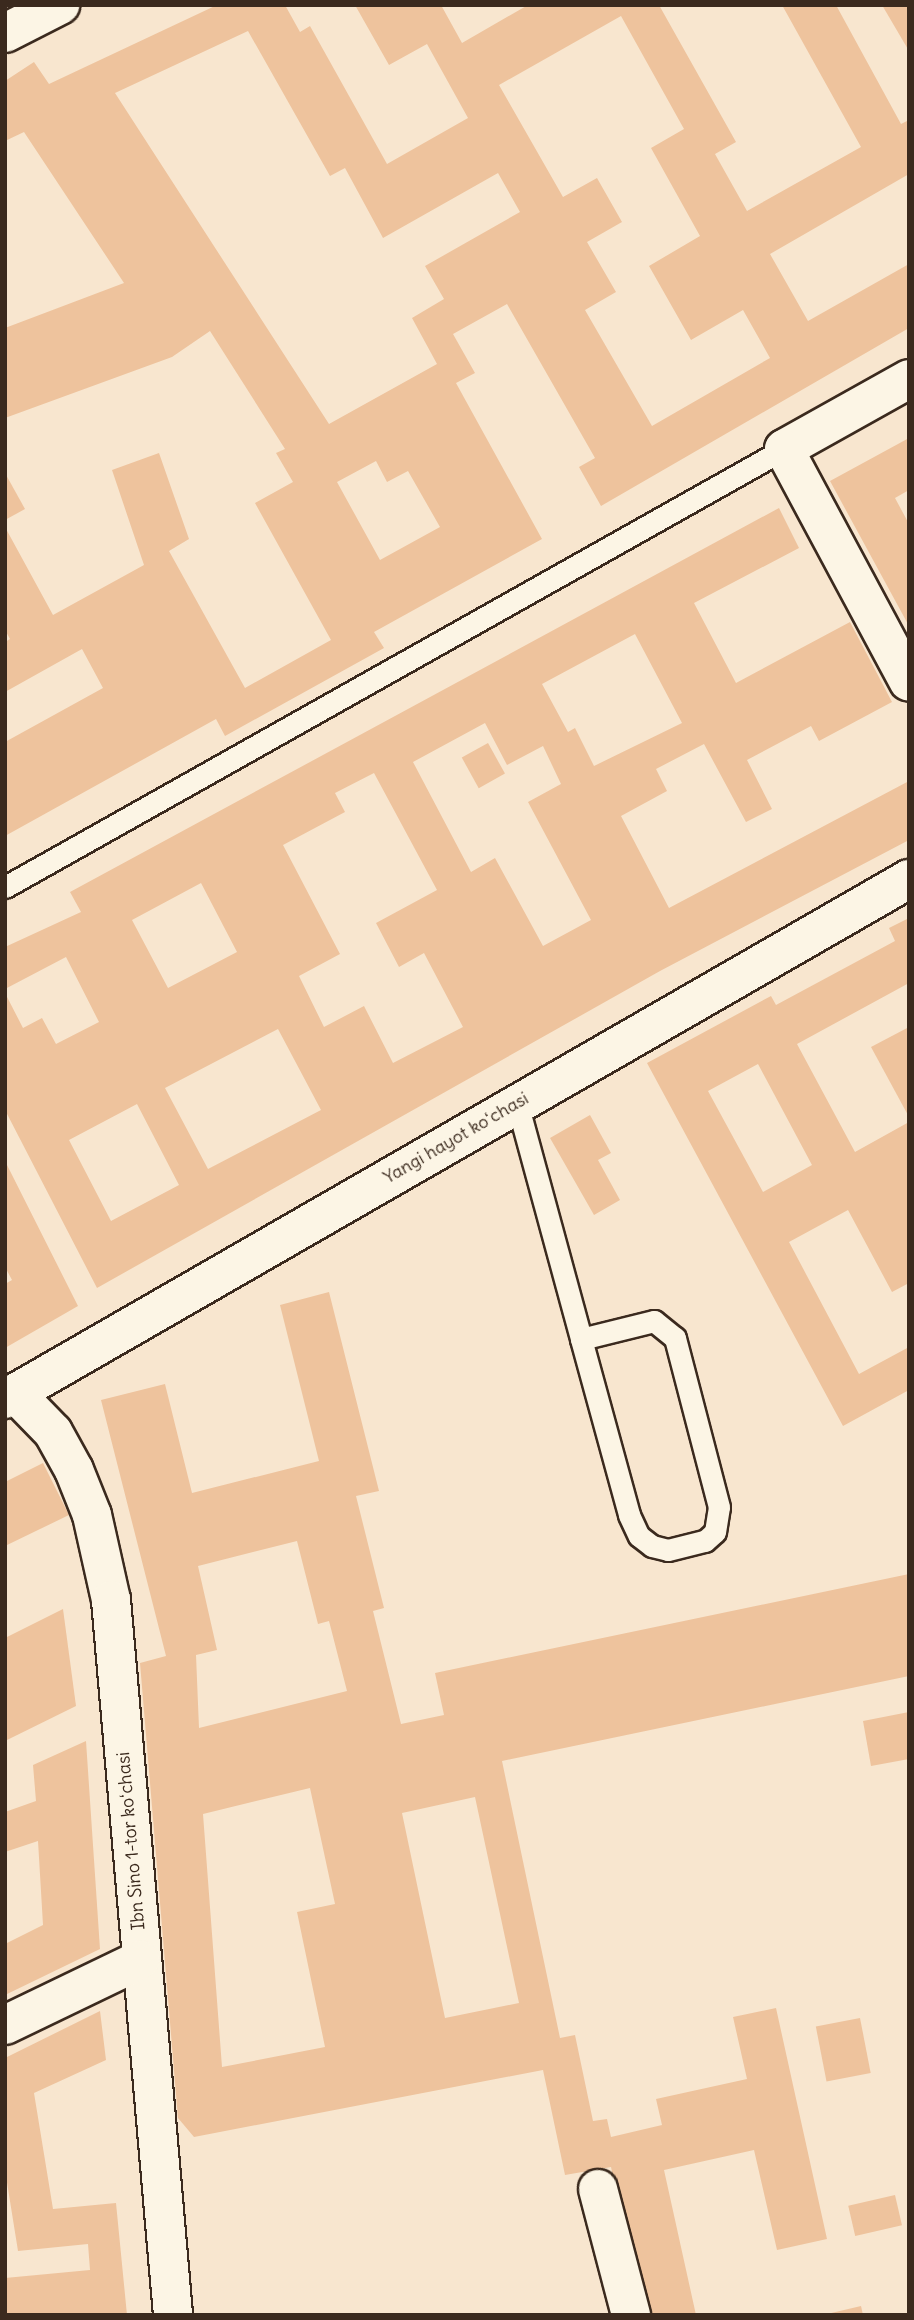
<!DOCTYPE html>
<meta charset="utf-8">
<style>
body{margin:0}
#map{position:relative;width:914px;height:2320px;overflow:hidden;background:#f8e6cf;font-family:Delius,sans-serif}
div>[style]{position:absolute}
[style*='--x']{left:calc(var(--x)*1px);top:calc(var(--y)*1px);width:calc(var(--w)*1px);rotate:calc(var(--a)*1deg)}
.building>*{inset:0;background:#eec39d;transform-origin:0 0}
.roads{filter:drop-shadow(2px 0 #3b2a1e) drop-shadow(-2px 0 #3b2a1e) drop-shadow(0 2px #3b2a1e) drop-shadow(0 -2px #3b2a1e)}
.service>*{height:21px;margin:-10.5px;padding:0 10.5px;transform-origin:10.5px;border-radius:10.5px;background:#fcf5e5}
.minor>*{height:38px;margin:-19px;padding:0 19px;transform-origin:19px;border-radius:19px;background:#fcf5e5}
.secondary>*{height:38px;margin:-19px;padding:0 19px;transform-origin:19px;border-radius:19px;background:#fcf5e5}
span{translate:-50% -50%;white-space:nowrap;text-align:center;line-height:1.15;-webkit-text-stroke:5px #fcf5e5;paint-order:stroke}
.street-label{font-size:18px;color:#3b2a1e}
.frame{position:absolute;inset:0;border:7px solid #3b2a1e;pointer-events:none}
</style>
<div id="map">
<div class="building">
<div style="clip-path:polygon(evenodd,217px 5px,285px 5px,300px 32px,310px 26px,387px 164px,468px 118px,427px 44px,389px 65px,355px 5px,441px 5px,462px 43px,528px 5px,659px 5px,736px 142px,715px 154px,747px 211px,861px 147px,782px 5px,836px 5px,901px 124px,909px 120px,909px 174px,770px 254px,808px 321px,909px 264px,909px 328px,601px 506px,579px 467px,595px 458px,507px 304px,453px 334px,475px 373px,456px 383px,542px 539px,374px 632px,384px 648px,225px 736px,216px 719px,5px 836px,5px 742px,103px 688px,82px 649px,5px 692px,5px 642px,10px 639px,5px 630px,5px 527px,53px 615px,144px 565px,112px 470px,159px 453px,189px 539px,169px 551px,245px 688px,331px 640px,255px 503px,293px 482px,276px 453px,285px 449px,210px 331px,172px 357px,5px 418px,5px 328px,124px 283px,24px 132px,5px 141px,5px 81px,34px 62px,49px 84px,217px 5px,621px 16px,684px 129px,651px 148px,700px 236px,649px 266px,691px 340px,743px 310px,770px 358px,652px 426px,585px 310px,616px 292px,587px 242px,622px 222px,597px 178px,563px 197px,499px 85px,621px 16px,217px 5px,248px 31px,330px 176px,345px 168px,383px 238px,498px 173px,520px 212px,425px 266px,444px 299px,412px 318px,437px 364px,329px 424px,115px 93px,248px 31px,217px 5px,376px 461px,387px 482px,408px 471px,440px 527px,380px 560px,337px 482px,376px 461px)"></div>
<div style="clip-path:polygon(882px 5px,909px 5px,909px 51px)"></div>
<div style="clip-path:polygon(909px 438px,909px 490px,895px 498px,909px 524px,909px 626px,830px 481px)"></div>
<div style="clip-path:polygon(5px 473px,25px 509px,5px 520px)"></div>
<div style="clip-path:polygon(evenodd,779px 508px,799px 548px,694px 603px,736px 683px,850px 622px,892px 702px,819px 741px,811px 726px,747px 760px,772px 809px,746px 822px,704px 744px,656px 769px,667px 791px,621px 816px,669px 908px,909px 781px,909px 840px,660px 971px,97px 1288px,5px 1110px,5px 993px,23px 1028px,42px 1018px,56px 1044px,99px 1022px,66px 957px,5px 989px,5px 947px,81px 912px,70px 892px,779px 508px,635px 634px,682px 723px,594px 766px,575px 728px,568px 732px,542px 684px,635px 634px,779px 508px,485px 723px,507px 765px,543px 746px,561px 784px,528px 802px,591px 920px,543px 946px,495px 858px,471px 872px,413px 762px,485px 723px,779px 508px,374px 773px,437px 890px,376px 923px,399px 967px,424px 953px,463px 1027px,393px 1063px,364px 1006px,324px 1027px,299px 976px,340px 954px,283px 845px,345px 812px,335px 793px,374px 773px,779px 508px,201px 883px,237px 952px,168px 988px,132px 920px,201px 883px,779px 508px,278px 1029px,321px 1110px,208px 1169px,165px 1088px,278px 1029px,779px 508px,137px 1104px,179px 1185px,111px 1221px,69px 1140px,137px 1104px)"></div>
<div style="left:488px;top:743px;width:35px;height:30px;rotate:61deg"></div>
<div style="clip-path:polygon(evenodd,909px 918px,909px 983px,797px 1044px,855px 1152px,909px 1122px,909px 1283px,892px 1292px,848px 1210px,789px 1242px,859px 1374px,909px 1347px,909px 1390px,843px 1426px,647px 1063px,771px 996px,776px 1005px,895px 941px,889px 928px,909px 918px,758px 1064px,812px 1165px,763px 1192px,708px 1091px,758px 1064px)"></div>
<div style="clip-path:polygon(909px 1027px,909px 1117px,871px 1047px)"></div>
<div style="clip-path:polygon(590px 1115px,611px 1153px,598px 1160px,620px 1200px,594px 1215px,550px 1138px)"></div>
<div style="clip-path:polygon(5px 1161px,78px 1306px,5px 1348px,5px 1284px,12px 1280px,5px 1267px)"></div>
<div style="clip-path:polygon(evenodd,329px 1292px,379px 1491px,356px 1496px,384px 1608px,373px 1611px,401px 1724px,444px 1715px,435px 1673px,909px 1574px,909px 1676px,502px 1761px,560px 2038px,575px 2035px,593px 2121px,607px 2119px,611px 2137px,662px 2125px,656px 2099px,747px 2079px,733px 2017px,776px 2008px,827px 2239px,777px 2250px,754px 2150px,664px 2170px,696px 2315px,643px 2315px,611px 2167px,565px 2175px,543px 2070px,194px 2137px,178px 2118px,140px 1663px,166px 1656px,101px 1400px,165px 1384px,192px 1493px,319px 1461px,280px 1305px,329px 1292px,297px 1541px,318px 1624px,329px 1621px,347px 1691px,199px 1728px,196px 1655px,217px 1650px,198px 1566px,297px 1541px,329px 1292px,310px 1788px,335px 1904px,297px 1912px,325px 2047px,222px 2067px,203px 1814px,310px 1788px,329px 1292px,475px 1797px,519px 2003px,445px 2018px,402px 1813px,475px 1797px)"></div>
<div style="clip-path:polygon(43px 1463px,69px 1515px,5px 1546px,5px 1482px)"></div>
<div style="clip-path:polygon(63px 1609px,76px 1706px,5px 1741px,5px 1638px)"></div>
<div style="clip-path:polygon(909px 1712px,909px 1759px,871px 1766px,863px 1721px)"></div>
<div style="clip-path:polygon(86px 1741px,100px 1949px,5px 1995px,5px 1944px,43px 1925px,38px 1841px,5px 1852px,5px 1812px,36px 1801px,33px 1765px)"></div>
<div style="clip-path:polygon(100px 2011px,106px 2060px,34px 2093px,53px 2209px,116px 2203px,127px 2315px,5px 2315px,5px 2278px,90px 2270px,88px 2244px,18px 2251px,5px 2170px,5px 2058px)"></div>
<div style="left:860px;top:2018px;width:56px;height:45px;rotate:79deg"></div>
<div style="left:895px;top:2195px;width:31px;height:48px;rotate:77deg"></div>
<div style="clip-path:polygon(861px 2306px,863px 2315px,827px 2315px,827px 2314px)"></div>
</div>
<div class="roads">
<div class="service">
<div style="--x:5;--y:887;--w:894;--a:-29.35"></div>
<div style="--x:517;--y:1103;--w:245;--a:74.8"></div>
<div style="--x:581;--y:1339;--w:182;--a:74.7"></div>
<div style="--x:629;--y:1515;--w:23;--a:65"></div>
<div style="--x:639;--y:1536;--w:16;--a:38"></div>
<div style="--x:652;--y:1546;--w:16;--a:14"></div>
<div style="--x:668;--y:1550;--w:38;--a:-14"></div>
<div style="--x:705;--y:1541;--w:13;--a:-42"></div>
<div style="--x:715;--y:1532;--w:25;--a:-81"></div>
<div style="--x:719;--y:1507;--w:175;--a:-104.6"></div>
<div style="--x:675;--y:1338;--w:27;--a:-141"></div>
<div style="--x:654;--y:1321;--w:75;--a:166.1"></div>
</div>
<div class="minor">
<div style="--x:909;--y:379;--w:143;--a:150.8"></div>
<div style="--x:784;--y:449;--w:264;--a:61.8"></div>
<div style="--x:15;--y:1393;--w:54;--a:45.7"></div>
<div style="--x:53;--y:1432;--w:43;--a:61.1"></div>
<div style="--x:74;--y:1470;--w:48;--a:68.2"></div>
<div style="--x:92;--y:1515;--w:87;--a:77.4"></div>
<div style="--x:111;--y:1600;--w:718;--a:85.04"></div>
<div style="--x:5;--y:1399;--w:1043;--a:-29.91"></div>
<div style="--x:5;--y:2025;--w:150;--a:-25.7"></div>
<div style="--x:598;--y:2189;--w:130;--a:75.3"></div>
</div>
<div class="secondary">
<div style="--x:5;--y:33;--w:62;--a:-27"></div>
</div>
</div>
<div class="street-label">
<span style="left:456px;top:1138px;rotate:-30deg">Yangi hayot koʻchasi</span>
<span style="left:131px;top:1841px;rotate:-95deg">Ibn Sino 1-tor koʻchasi</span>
</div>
<div class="frame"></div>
</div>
